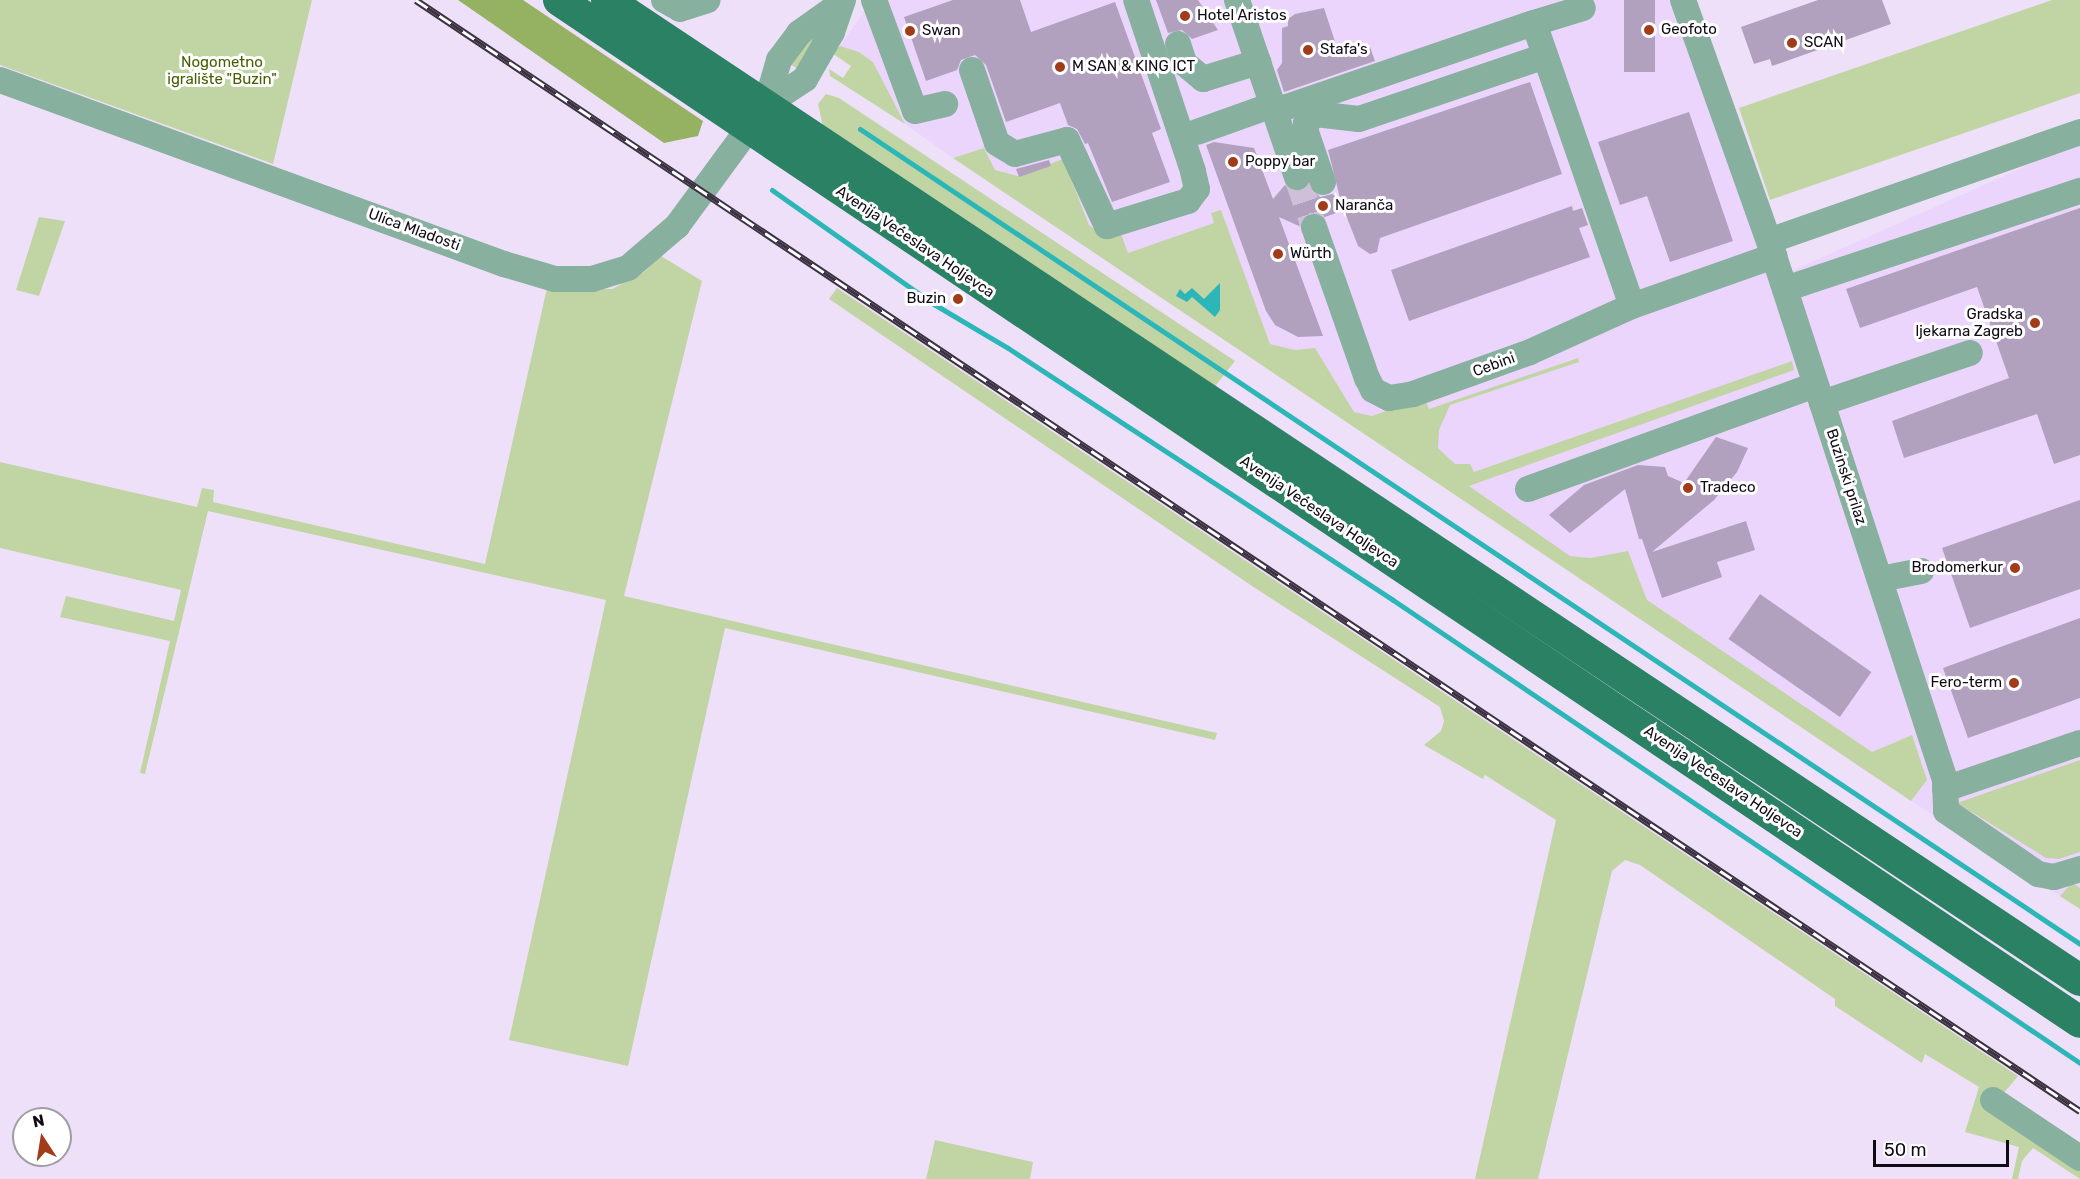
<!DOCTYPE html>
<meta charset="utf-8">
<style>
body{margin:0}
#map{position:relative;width:2080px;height:1179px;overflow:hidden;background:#efe0fa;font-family:Rubik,sans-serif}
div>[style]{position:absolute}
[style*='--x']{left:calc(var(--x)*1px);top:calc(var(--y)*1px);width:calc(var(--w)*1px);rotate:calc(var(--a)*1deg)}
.built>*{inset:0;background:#ecd5fd}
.green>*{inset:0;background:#c1d5a4}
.forest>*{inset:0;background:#95b263}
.water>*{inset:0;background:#2db6b8}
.stream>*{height:5px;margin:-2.5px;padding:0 2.5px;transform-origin:2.5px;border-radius:2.5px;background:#2db6b8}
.building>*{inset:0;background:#b2a0bf;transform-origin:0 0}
.minor-tunnel>*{height:26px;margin-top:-13px;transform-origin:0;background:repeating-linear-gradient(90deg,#cec0d8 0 26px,transparent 0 39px)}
.minor>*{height:26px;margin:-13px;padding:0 13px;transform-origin:13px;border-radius:13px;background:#88b09f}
.major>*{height:32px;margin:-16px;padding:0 16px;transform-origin:16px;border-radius:16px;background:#2a8164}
.rail>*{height:7px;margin-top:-3.5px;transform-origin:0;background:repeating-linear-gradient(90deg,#fff 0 14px,#3a3240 0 28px);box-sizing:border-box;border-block:2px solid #3a3240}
.dots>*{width:16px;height:16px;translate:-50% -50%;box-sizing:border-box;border:3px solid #fff;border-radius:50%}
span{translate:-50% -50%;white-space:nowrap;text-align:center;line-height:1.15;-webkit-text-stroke:6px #fff;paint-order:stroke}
.poi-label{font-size:15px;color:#100a15}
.left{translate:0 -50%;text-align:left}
.right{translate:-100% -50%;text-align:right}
.park-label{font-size:15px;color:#465f00}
.street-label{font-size:15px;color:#100a15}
.north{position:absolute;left:12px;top:1107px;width:60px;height:60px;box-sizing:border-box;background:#fff;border:2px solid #9f9da1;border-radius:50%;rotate:348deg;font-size:16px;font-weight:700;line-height:24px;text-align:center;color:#100a15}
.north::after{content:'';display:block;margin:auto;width:21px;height:27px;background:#a23b19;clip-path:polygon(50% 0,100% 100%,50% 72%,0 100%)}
.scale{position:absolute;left:1873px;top:1140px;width:136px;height:27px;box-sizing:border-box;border:3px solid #100a15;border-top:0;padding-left:8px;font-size:18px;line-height:21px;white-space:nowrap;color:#100a15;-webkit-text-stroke:4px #fff;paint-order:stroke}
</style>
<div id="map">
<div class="built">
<div style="clip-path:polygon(872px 0,1692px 0,1787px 273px,2080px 142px,2080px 909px,1911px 801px,1273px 371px,1215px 223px,1128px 253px,1089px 225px,1063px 160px,1019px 176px,995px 170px,984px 148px,953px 158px,905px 124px,873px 62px,859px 52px,840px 46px)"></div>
</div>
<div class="green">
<div style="clip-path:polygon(0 0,312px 0,273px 164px,0 65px)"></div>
<div style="clip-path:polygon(2052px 0,2080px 0,2080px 93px,1770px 200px,1739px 108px)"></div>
<div style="clip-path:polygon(811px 34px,817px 34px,801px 71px,788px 63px)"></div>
<div style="clip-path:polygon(840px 46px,859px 52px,873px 62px,905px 124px,830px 76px,829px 69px,843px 78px,851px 66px,832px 53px)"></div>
<div style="clip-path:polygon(826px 94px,839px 98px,1235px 361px,1213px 389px,823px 127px,818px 104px)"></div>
<div style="clip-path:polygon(984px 148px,995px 170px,1018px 176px,1063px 159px,1089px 225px,1099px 233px,1120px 231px,1128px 253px,1214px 223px,1211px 213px,1221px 210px,1270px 344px,1295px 350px,1315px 348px,1354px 412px,1372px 416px,1424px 397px,1429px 409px,1578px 358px,1579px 362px,1450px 405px,1439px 430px,1438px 448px,1455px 464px,1470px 464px,1474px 472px,1792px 361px,1794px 370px,1469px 486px,1570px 556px,1590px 558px,1628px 551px,1647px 600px,1872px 752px,1912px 735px,1927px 780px,1911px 801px,953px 158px)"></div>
<div style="clip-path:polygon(39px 217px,65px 221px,39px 296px,16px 290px)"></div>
<div style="clip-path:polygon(661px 256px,702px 281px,624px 596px,1217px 733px,1215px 740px,725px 628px,628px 1066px,509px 1040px,606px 600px,208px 511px,145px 774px,140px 773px,170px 641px,60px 617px,66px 596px,174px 621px,181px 590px,0 548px,0 462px,197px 507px,202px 488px,214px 490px,213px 502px,485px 564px,547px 288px,612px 289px,644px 272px)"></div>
<div style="clip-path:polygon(837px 288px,2018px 1076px,2004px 1093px,2080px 1167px,2080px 1179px,2033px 1148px,2022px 1161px,2018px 1179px,2012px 1179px,2019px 1147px,1965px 1132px,1979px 1087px,1925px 1054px,1922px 1063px,1835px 1006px,1835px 999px,1640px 865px,1625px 860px,1612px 871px,1538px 1179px,1475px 1179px,1556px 820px,1485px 775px,1483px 779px,1424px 745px,1441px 731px,1444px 721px,1440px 707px,1255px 588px,829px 299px)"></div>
<div style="clip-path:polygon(2080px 760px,2080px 852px,2059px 859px,2046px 858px,1957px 803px)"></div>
<div style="clip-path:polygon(2072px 883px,2080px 888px,2080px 909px,2060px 896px)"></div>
<div style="clip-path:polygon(935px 1140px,1033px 1162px,1030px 1179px,926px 1179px)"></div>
</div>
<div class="forest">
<div style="clip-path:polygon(458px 0,523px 0,703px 121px,698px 136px,664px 143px)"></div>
</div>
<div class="water">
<div style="clip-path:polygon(1220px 283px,1220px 310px,1215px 317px,1192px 297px,1187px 302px,1176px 296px,1180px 289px,1185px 294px,1192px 288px,1204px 299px)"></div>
</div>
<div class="stream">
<div style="--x:860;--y:129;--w:1467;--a:33.74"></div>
<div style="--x:772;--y:190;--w:196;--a:35.2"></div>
<div style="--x:932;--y:303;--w:88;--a:30.6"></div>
<div style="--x:1008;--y:348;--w:460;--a:33.2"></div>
<div style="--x:1393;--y:600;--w:828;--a:33.98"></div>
</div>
<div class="building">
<div style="clip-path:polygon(953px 0,1020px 0,1031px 32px,1115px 2px,1161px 129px,1152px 133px,1170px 182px,1112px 202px,1088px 143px,1085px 144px,1077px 129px,1068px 125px,1060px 103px,1006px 122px,986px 65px,975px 55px,961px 60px,957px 70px,926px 81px,904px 17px)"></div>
<div style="clip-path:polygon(1156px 0,1198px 0,1218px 30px,1192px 39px,1182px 30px,1168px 33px)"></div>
<div style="left:1624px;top:0;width:31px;height:72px"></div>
<div style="clip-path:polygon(1818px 0,1882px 0,1891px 24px,1772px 66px,1770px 59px,1754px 64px,1741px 27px)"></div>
<div style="clip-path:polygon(1324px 8px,1340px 57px,1370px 47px,1375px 61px,1284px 92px,1277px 70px,1282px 63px,1282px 28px,1288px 26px,1288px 19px,1295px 14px)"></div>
<div style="clip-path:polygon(1530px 82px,1562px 174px,1380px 238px,1377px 252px,1370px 254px,1358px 246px,1344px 210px,1325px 217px,1310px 213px,1299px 226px,1279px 217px,1323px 336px,1298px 337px,1275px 325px,1266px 311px,1206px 145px,1214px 142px,1254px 148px,1273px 199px,1285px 185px,1294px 192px,1309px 186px,1320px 197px,1332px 194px,1340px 198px,1328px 150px)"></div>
<div style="clip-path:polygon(1689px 112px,1733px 241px,1670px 262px,1647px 196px,1620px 205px,1598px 142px)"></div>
<div style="clip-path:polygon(1049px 160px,1051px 166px,1019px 177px,1016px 169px)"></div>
<div style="clip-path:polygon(1572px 206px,1573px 211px,1582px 208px,1588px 225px,1579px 228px,1590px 257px,1409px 321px,1391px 270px)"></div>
<div style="clip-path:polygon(2080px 208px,2080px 455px,2054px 464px,2037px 414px,1904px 458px,1892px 421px,2009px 378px,1977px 287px,1860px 328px,1846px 289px)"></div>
<div style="clip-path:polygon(1716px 437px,1748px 448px,1737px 472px,1714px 500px,1652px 552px,1746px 521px,1755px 550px,1717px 562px,1722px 577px,1662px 598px,1642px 539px,1639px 539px,1625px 489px,1570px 533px,1549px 515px,1584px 485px,1638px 465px,1665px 467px,1668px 476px,1684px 483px)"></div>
<div style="clip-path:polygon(2080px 500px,2080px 589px,1970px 628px,1942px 548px)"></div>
<div style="left:1760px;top:594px;width:136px;height:55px;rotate:35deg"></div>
<div style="clip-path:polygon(2080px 618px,2080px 698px,1968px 738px,1943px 668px)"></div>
</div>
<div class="minor-tunnel">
<div style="--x:1297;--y:177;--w:53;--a:71.2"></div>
</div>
<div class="minor">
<div style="--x:664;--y:0;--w:18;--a:29"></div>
<div style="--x:680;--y:9;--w:29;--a:-18"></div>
<div style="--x:874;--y:0;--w:118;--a:69.7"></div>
<div style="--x:915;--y:111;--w:31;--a:-13"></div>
<div style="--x:1237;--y:0;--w:187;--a:71.3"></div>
<div style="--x:1683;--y:0;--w:272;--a:70.4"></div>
<div style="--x:1774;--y:256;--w:551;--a:71.93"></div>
<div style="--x:1945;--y:780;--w:31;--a:88"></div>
<div style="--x:1946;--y:811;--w:112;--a:34.4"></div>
<div style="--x:2038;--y:874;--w:16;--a:11"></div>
<div style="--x:2054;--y:877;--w:27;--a:-17"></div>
<div style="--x:1534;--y:23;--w:51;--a:-17"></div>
<div style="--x:1178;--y:44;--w:20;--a:72"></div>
<div style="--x:1184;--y:63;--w:25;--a:40"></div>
<div style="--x:1203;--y:79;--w:58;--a:-17.2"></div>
<div style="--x:972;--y:70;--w:77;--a:71.1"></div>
<div style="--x:997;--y:143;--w:21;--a:31"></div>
<div style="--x:1015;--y:154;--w:54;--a:-15.1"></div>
<div style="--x:1067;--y:140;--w:95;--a:65.1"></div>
<div style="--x:1107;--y:226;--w:85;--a:-17.2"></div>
<div style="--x:1188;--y:201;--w:15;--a:-53"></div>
<div style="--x:1197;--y:189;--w:18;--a:-103"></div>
<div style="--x:1193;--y:171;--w:180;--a:-108.4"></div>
<div style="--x:0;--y:80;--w:537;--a:20.06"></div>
<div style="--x:504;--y:264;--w:53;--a:16.4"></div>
<div style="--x:555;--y:279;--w:37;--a:0"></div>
<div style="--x:592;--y:279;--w:38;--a:-17"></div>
<div style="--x:628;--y:268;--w:65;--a:-40.6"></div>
<div style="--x:677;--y:226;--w:150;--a:-53.7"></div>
<div style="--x:766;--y:105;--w:47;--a:-73.9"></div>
<div style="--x:779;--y:60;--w:34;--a:-53"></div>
<div style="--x:799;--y:33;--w:50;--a:-35.3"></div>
<div style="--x:766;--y:105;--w:47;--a:-33.7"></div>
<div style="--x:805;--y:79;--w:54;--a:-60.1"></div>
<div style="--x:832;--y:32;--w:34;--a:-71"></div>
<div style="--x:1275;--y:111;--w:274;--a:-18.8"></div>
<div style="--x:1534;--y:23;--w:299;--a:70.9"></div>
<div style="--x:1197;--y:132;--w:81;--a:-19.6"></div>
<div style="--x:1323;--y:182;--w:53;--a:-108.8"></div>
<div style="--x:1306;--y:132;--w:9;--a:-90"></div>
<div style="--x:1306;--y:123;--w:13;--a:-45"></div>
<div style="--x:1315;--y:114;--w:44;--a:6.5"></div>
<div style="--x:1359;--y:119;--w:196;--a:-18.7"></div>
<div style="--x:1314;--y:227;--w:160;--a:70.7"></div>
<div style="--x:1367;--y:378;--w:13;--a:63"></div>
<div style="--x:1373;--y:390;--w:18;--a:27"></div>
<div style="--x:1389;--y:398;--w:24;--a:-9"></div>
<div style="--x:1413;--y:394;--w:124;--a:-19.7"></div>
<div style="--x:1530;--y:352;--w:112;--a:-24.3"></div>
<div style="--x:1632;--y:306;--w:151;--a:-19.4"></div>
<div style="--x:1769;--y:241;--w:330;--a:-19.3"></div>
<div style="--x:1785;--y:289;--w:311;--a:-18.4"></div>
<div style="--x:1822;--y:403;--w:156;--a:-18.7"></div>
<div style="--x:1528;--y:489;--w:306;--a:-19.9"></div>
<div style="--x:1880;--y:579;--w:42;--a:-11"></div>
<div style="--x:1945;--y:789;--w:143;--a:-18.8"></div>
<div style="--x:1993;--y:1100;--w:105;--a:33.7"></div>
</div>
<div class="major">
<div style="--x:559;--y:0;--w:1832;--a:33.9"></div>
<div style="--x:607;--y:0;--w:1769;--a:33.64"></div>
</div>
<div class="rail">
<div style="--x:416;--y:0;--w:2001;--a:33.73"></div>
</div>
<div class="dots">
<div style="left:1185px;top:16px;background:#a23b19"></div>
<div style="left:1649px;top:30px;background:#a23b19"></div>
<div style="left:910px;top:31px;background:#a23b19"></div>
<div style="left:1792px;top:43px;background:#a23b19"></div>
<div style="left:1308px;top:50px;background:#a23b19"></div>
<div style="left:1060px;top:67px;background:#a23b19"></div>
<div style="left:1233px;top:162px;background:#a23b19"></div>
<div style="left:1323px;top:206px;background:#a23b19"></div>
<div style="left:1278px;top:254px;background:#a23b19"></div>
<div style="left:958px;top:299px;background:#a23b19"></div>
<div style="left:2035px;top:323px;background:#a23b19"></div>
<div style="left:1688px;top:488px;background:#a23b19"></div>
<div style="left:2015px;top:568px;background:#a23b19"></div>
<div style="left:2014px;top:683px;background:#a23b19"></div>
</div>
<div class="poi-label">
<span class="left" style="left:1197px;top:16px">Hotel Aristos</span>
<span class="left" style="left:1661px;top:30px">Geofoto</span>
<span class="left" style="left:922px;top:31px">Swan</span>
<span class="left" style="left:1804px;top:43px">SCAN</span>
<span class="left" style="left:1320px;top:50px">Stafa's</span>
<span class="left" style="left:1072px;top:67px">M SAN &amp; KING ICT</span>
<span class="left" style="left:1245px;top:162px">Poppy bar</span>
<span class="left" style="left:1335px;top:206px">Naranča</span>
<span class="left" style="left:1290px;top:254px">Würth</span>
<span class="right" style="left:946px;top:299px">Buzin</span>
<span class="right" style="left:2023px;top:323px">Gradska<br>ljekarna Zagreb</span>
<span class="left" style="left:1700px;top:488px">Tradeco</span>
<span class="right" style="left:2003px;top:568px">Brodomerkur</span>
<span class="right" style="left:2002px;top:683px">Fero-term</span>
</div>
<div class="park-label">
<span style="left:222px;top:71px">Nogometno<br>igralište "Buzin"</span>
</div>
<div class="street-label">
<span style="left:414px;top:230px;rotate:20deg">Ulica Mladosti</span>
<span style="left:915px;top:242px;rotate:34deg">Avenija Većeslava Holjevca</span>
<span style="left:1494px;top:365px;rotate:-20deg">Cebini</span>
<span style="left:1846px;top:477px;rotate:72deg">Buzinski prilaz</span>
<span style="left:1319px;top:512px;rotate:34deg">Avenija Većeslava Holjevca</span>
<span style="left:1723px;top:782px;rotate:34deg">Avenija Većeslava Holjevca</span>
</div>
<div class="north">N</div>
<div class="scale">50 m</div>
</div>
